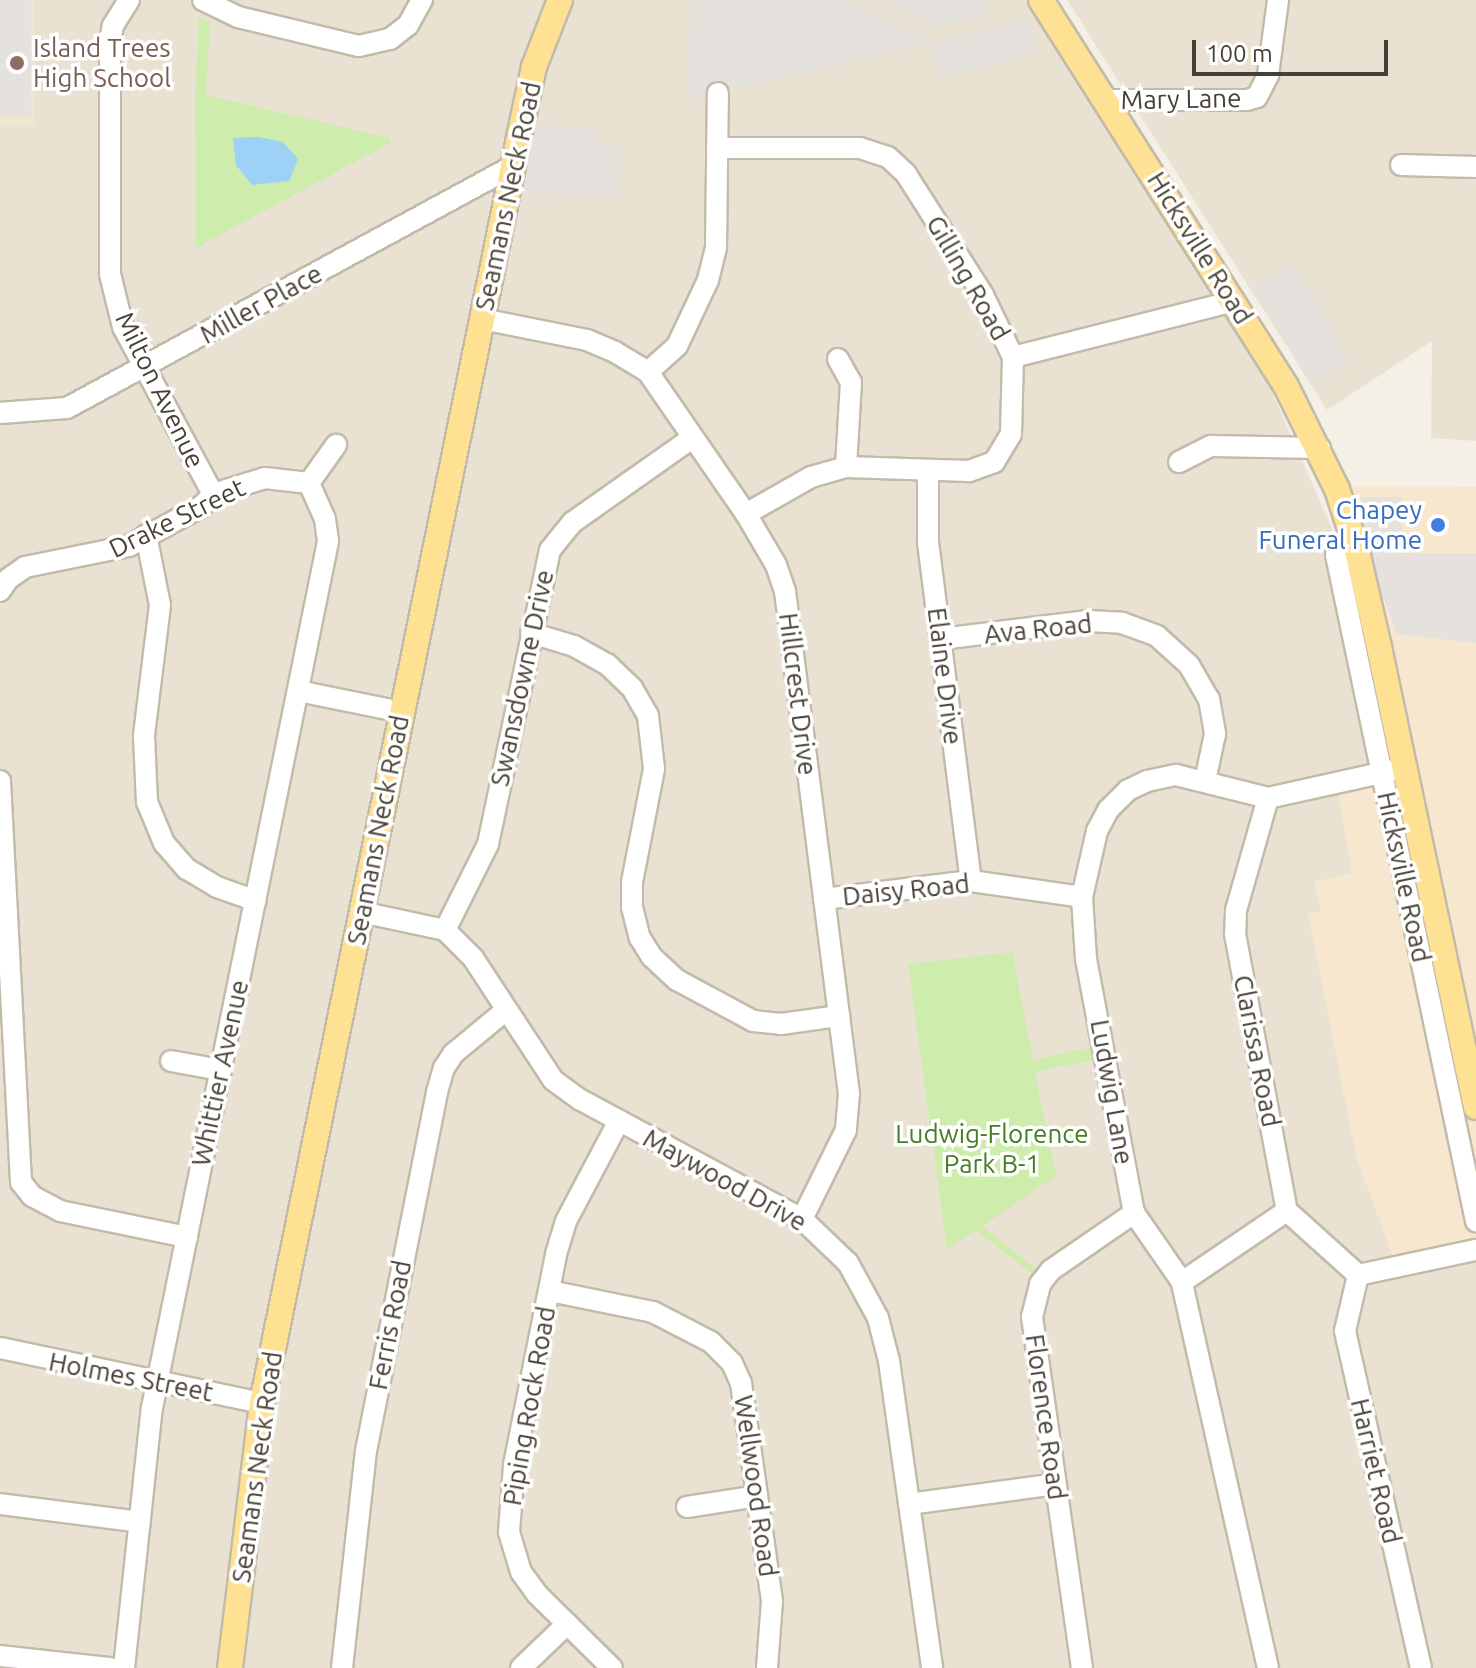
<!DOCTYPE html>
<style>
body{margin:0}
#map{position:relative;width:1476px;height:1668px;overflow:hidden;background:#f4f0e6;font-family:Ubuntu,sans-serif}
div>[style]{position:absolute}
[style*='--x']{left:calc(var(--x)*1px);top:calc(var(--y)*1px);width:calc(var(--w)*1px);rotate:calc(var(--a)*1deg)}
.residential>*{inset:0;background:#e9e2d3}
.commercial>*{inset:0;background:#f8e7cf}
.education>*{inset:0;background:#eee6ce;transform-origin:0 0}
.green>*{inset:0;background:#ceecab}
.parking>*{inset:0;background:#e5e2de;transform-origin:0 0}
.water>*{inset:0;background:#9dd1f6}
.roads{filter:drop-shadow(2px 0 #c3bbaa) drop-shadow(-2px 0 #c3bbaa) drop-shadow(0 2px #c3bbaa) drop-shadow(0 -2px #c3bbaa)}
.minor>*{height:20px;margin:-10px;padding:0 10px;transform-origin:10px;border-radius:10px;background:#fff}
.major>*{height:24px;margin:-12px;padding:0 12px;transform-origin:12px;border-radius:12px;background:#ffe194}
.dots>*{width:22px;height:22px;translate:-50% -50%;box-sizing:border-box;border:4px solid #fff;border-radius:50%}
span{translate:-50% -50%;white-space:nowrap;text-align:center;line-height:1.15;-webkit-text-stroke:7px #fff;paint-order:stroke}
.education-label{font-size:26px;color:#785e54}
.left{translate:0 -50%;text-align:left}
.street-label{font-size:26px;color:#474034}
.shop-label{font-size:26px;color:#366cbe}
.right{translate:-100% -50%;text-align:right}
.park-label{font-size:26px;color:#447e23}
.scale{position:absolute;left:1192px;top:40px;width:196px;height:36px;box-sizing:border-box;border:4px solid #474034;border-top:0;padding-left:10px;font-size:24px;line-height:28px;white-space:nowrap;color:#474034;-webkit-text-stroke:6px #fff;paint-order:stroke}
</style>
<div id="map">
<div class="residential">
<div style="clip-path:polygon(34px 0,1027px 0,1138px 176px,1241px 322px,1338px 542px,1476px 1164px,1476px 1668px,0 1668px,0 126px,34px 126px)"></div>
<div style="clip-path:polygon(1067px 0,1476px 0,1476px 441px,1431px 438px,1432px 341px,1327px 410px)"></div>
</div>
<div class="commercial">
<div style="clip-path:polygon(1351px 486px,1476px 487px,1476px 1245px,1395px 1263px,1356px 1156px,1308px 914px,1321px 911px,1314px 882px,1352px 873px,1338px 791px,1411px 774px)"></div>
</div>
<div class="education">
<div style="left:0;top:0;width:34px;height:126px"></div>
</div>
<div class="green">
<div style="clip-path:polygon(199px 17px,210px 22px,206px 95px,389px 138px,390px 143px,196px 248px,195px 94px)"></div>
<div style="clip-path:polygon(1012px 952px,1033px 1060px,1102px 1045px,1105px 1057px,1035px 1072px,1056px 1176px,982px 1226px,1040px 1272px,1037px 1278px,976px 1230px,947px 1249px,908px 964px)"></div>
</div>
<div class="parking">
<div style="left:0;top:0;width:31px;height:115px"></div>
<div style="clip-path:polygon(690px 0,839px 0,931px 43px,1026px 19px,1036px 52px,941px 78px,930px 43px,687px 100px)"></div>
<div style="clip-path:polygon(888px 0,990px 0,984px 16px,938px 25px)"></div>
<div style="clip-path:polygon(522px 124px,597px 129px,597px 143px,622px 145px,619px 198px,512px 191px)"></div>
<div style="left:1293px;top:263px;width:112px;height:46px;rotate:60deg"></div>
<div style="clip-path:polygon(1346px 497px,1402px 497px,1403px 553px,1476px 553px,1476px 643px,1397px 634px)"></div>
</div>
<div class="water">
<div style="clip-path:polygon(259px 137px,283px 142px,298px 159px,289px 181px,252px 185px,236px 165px,233px 138px)"></div>
</div>
<div class="roads">
<div class="minor">
<div style="--x:129;--y:0;--w:31;--a:122"></div>
<div style="--x:113;--y:26;--w:15;--a:101"></div>
<div style="--x:110;--y:41;--w:233;--a:90"></div>
<div style="--x:110;--y:274;--w:55;--a:76.2"></div>
<div style="--x:123;--y:327;--w:190;--a:61.7"></div>
<div style="--x:203;--y:0;--w:39;--a:26"></div>
<div style="--x:238;--y:17;--w:124;--a:13.5"></div>
<div style="--x:359;--y:46;--w:32;--a:-13"></div>
<div style="--x:390;--y:39;--w:23;--a:-38"></div>
<div style="--x:408;--y:25;--w:29;--a:-61"></div>
<div style="--x:1105;--y:100;--w:142;--a:0"></div>
<div style="--x:1247;--y:100;--w:10;--a:-17"></div>
<div style="--x:1257;--y:97;--w:25;--a:-63"></div>
<div style="--x:1268;--y:75;--w:76;--a:-82.4"></div>
<div style="--x:717;--y:148;--w:143;--a:0"></div>
<div style="--x:860;--y:148;--w:29;--a:18"></div>
<div style="--x:888;--y:157;--w:25;--a:43"></div>
<div style="--x:906;--y:174;--w:143;--a:57.5"></div>
<div style="--x:983;--y:295;--w:69;--a:64.2"></div>
<div style="--x:1013;--y:357;--w:77;--a:91.5"></div>
<div style="--x:1011;--y:434;--w:33;--a:121"></div>
<div style="--x:994;--y:462;--w:27;--a:160"></div>
<div style="--x:969;--y:471;--w:123;--a:-178.1"></div>
<div style="--x:846;--y:467;--w:36;--a:164"></div>
<div style="--x:811;--y:477;--w:75;--a:150.4"></div>
<div style="--x:1401;--y:165;--w:75;--a:1.5"></div>
<div style="--x:482;--y:319;--w:107;--a:11.3"></div>
<div style="--x:587;--y:340;--w:30;--a:23"></div>
<div style="--x:615;--y:352;--w:39;--a:31"></div>
<div style="--x:648;--y:372;--w:173;--a:55.4"></div>
<div style="--x:746;--y:514;--w:59;--a:59.5"></div>
<div style="--x:776;--y:565;--w:28;--a:71"></div>
<div style="--x:785;--y:591;--w:507;--a:82.75"></div>
<div style="--x:849;--y:1094;--w:36;--a:95"></div>
<div style="--x:846;--y:1130;--w:99;--a:116.3"></div>
<div style="--x:1013;--y:357;--w:228;--a:-14.2"></div>
<div style="--x:838;--y:359;--w:26;--a:61"></div>
<div style="--x:851;--y:382;--w:85;--a:93.4"></div>
<div style="--x:648;--y:372;--w:39;--a:-42"></div>
<div style="--x:677;--y:346;--w:73;--a:-64.8"></div>
<div style="--x:708;--y:280;--w:34;--a:-76"></div>
<div style="--x:716;--y:247;--w:154;--a:-89.3"></div>
<div style="--x:0;--y:413;--w:67;--a:-4.3"></div>
<div style="--x:67;--y:408;--w:507;--a:-28.48"></div>
<div style="--x:1179;--y:462;--w:36;--a:-27"></div>
<div style="--x:1211;--y:446;--w:109;--a:1.1"></div>
<div style="--x:928;--y:471;--w:71;--a:90"></div>
<div style="--x:928;--y:542;--w:342;--a:82.8"></div>
<div style="--x:309;--y:483;--w:47;--a:-54.6"></div>
<div style="--x:146;--y:535;--w:71;--a:78.7"></div>
<div style="--x:160;--y:605;--w:132;--a:97"></div>
<div style="--x:144;--y:736;--w:66;--a:87.4"></div>
<div style="--x:147;--y:802;--w:44;--a:67.5"></div>
<div style="--x:164;--y:843;--w:35;--a:49"></div>
<div style="--x:187;--y:869;--w:35;--a:31"></div>
<div style="--x:217;--y:887;--w:41;--a:19.7"></div>
<div style="--x:1357;--y:551;--w:21;--a:169"></div>
<div style="--x:1336;--y:555;--w:681;--a:78.13"></div>
<div style="--x:0;--y:591;--w:14;--a:-56"></div>
<div style="--x:8;--y:579;--w:21;--a:-35"></div>
<div style="--x:25;--y:567;--w:106;--a:-11.4"></div>
<div style="--x:129;--y:546;--w:83;--a:-28.7"></div>
<div style="--x:202;--y:506;--w:16;--a:-47"></div>
<div style="--x:213;--y:494;--w:54;--a:-17.1"></div>
<div style="--x:265;--y:478;--w:44;--a:6.5"></div>
<div style="--x:531;--y:633;--w:45;--a:16.8"></div>
<div style="--x:574;--y:646;--w:38;--a:29"></div>
<div style="--x:607;--y:664;--w:35;--a:44"></div>
<div style="--x:632;--y:688;--w:32;--a:60"></div>
<div style="--x:648;--y:716;--w:53;--a:83.5"></div>
<div style="--x:654;--y:769;--w:115;--a:101"></div>
<div style="--x:632;--y:882;--w:25;--a:90"></div>
<div style="--x:632;--y:907;--w:32;--a:76"></div>
<div style="--x:640;--y:938;--w:22;--a:58"></div>
<div style="--x:652;--y:957;--w:34;--a:43"></div>
<div style="--x:677;--y:980;--w:86;--a:28.3"></div>
<div style="--x:753;--y:1021;--w:28;--a:6"></div>
<div style="--x:781;--y:1024;--w:59;--a:-7.9"></div>
<div style="--x:941;--y:639;--w:148;--a:-7"></div>
<div style="--x:1088;--y:621;--w:34;--a:3"></div>
<div style="--x:1122;--y:623;--w:37;--a:20"></div>
<div style="--x:1157;--y:636;--w:43;--a:42.2"></div>
<div style="--x:1189;--y:665;--w:39;--a:60"></div>
<div style="--x:1209;--y:699;--w:36;--a:80"></div>
<div style="--x:1215;--y:734;--w:48;--a:102"></div>
<div style="--x:298;--y:691;--w:106;--a:11.4"></div>
<div style="--x:0;--y:781;--w:402;--a:87"></div>
<div style="--x:21;--y:1182;--w:18;--a:52"></div>
<div style="--x:32;--y:1196;--w:32;--a:28"></div>
<div style="--x:60;--y:1211;--w:130;--a:11.6"></div>
<div style="--x:1268;--y:798;--w:116;--a:105.9"></div>
<div style="--x:1236;--y:910;--w:24;--a:92"></div>
<div style="--x:1235;--y:934;--w:282;--a:79.4"></div>
<div style="--x:1287;--y:1211;--w:96;--a:42"></div>
<div style="--x:824;--y:899;--w:148;--a:-7"></div>
<div style="--x:971;--y:881;--w:112;--a:8.2"></div>
<div style="--x:361;--y:912;--w:86;--a:12.1"></div>
<div style="--x:445;--y:930;--w:40;--a:45"></div>
<div style="--x:473;--y:958;--w:146;--a:56.7"></div>
<div style="--x:553;--y:1080;--w:34;--a:36"></div>
<div style="--x:581;--y:1100;--w:251;--a:28.3"></div>
<div style="--x:802;--y:1219;--w:64;--a:43.7"></div>
<div style="--x:848;--y:1263;--w:63;--a:61.4"></div>
<div style="--x:878;--y:1318;--w:44;--a:75.7"></div>
<div style="--x:889;--y:1361;--w:310;--a:82"></div>
<div style="--x:445;--y:930;--w:96;--a:-63.4"></div>
<div style="--x:488;--y:844;--w:300;--a:-78.1"></div>
<div style="--x:550;--y:550;--w:36;--a:-51"></div>
<div style="--x:573;--y:522;--w:146;--a:-35.2"></div>
<div style="--x:171;--y:1061;--w:51;--a:10.2"></div>
<div style="--x:1358;--y:1275;--w:57;--a:103.1"></div>
<div style="--x:1345;--y:1331;--w:345;--a:77.3"></div>
<div style="--x:1358;--y:1275;--w:121;--a:-12"></div>
<div style="--x:1182;--y:1282;--w:127;--a:-34.1"></div>
<div style="--x:550;--y:1291;--w:105;--a:11.5"></div>
<div style="--x:653;--y:1312;--w:65;--a:27.3"></div>
<div style="--x:711;--y:1342;--w:30;--a:45"></div>
<div style="--x:732;--y:1363;--w:22;--a:66"></div>
<div style="--x:741;--y:1383;--w:220;--a:81.9"></div>
<div style="--x:772;--y:1601;--w:67;--a:94.3"></div>
<div style="--x:0;--y:1348;--w:268;--a:11.9"></div>
<div style="--x:0;--y:1504;--w:141;--a:7.3"></div>
<div style="--x:909;--y:1504;--w:148;--a:-7.7"></div>
<div style="--x:687;--y:1507;--w:71;--a:-8.9"></div>
<div style="--x:0;--y:1656;--w:111;--a:6.2"></div>
<div style="--x:124;--y:1668;--w:262;--a:-83.9"></div>
<div style="--x:152;--y:1408;--w:885;--a:-78.52"></div>
<div style="--x:328;--y:541;--w:22;--a:-98"></div>
<div style="--x:325;--y:519;--w:39;--a:-114"></div>
<div style="--x:342;--y:1668;--w:218;--a:-83.7"></div>
<div style="--x:366;--y:1451;--w:366;--a:-78.8"></div>
<div style="--x:437;--y:1092;--w:25;--a:-74"></div>
<div style="--x:444;--y:1068;--w:17;--a:-57"></div>
<div style="--x:453;--y:1054;--w:67;--a:-39.6"></div>
<div style="--x:521;--y:1668;--w:64;--a:-43.7"></div>
<div style="--x:612;--y:1668;--w:105;--a:-135.4"></div>
<div style="--x:537;--y:1594;--w:27;--a:-126"></div>
<div style="--x:521;--y:1572;--w:42;--a:-106.7"></div>
<div style="--x:509;--y:1532;--w:67;--a:-85.7"></div>
<div style="--x:514;--y:1465;--w:215;--a:-78.7"></div>
<div style="--x:556;--y:1254;--w:34;--a:-73"></div>
<div style="--x:566;--y:1221;--w:113;--a:-62.1"></div>
<div style="--x:1082;--y:1668;--w:355;--a:-98.1"></div>
<div style="--x:1032;--y:1317;--w:34;--a:-76"></div>
<div style="--x:1040;--y:1284;--w:18;--a:-52"></div>
<div style="--x:1051;--y:1270;--w:101;--a:-34.5"></div>
<div style="--x:1268;--y:1668;--w:395;--a:-102.6"></div>
<div style="--x:1182;--y:1282;--w:84;--a:-124.8"></div>
<div style="--x:1134;--y:1213;--w:258;--a:-100.7"></div>
<div style="--x:1086;--y:959;--w:62;--a:-93.7"></div>
<div style="--x:1082;--y:897;--w:68;--a:-77.2"></div>
<div style="--x:1097;--y:831;--w:24;--a:-62"></div>
<div style="--x:1108;--y:810;--w:28;--a:-45"></div>
<div style="--x:1128;--y:790;--w:21;--a:-25"></div>
<div style="--x:1147;--y:781;--w:30;--a:-12"></div>
<div style="--x:1176;--y:775;--w:95;--a:14"></div>
<div style="--x:1268;--y:798;--w:138;--a:-12.5"></div>
</div>
<div class="major">
<div style="--x:1041;--y:0;--w:457;--a:57.6"></div>
<div style="--x:1286;--y:386;--w:115;--a:63.7"></div>
<div style="--x:1337;--y:489;--w:65;--a:72.1"></div>
<div style="--x:1357;--y:551;--w:98;--a:77.1"></div>
<div style="--x:1379;--y:647;--w:470;--a:78.1"></div>
<div style="--x:230;--y:1668;--w:267;--a:-83.1"></div>
<div style="--x:262;--y:1403;--w:1287;--a:-78.52"></div>
<div style="--x:518;--y:142;--w:77;--a:-78"></div>
<div style="--x:534;--y:67;--w:72;--a:-68.8"></div>
</div>
</div>
<div class="dots">
<div style="left:17px;top:63px;background:#8d6e63"></div>
<div style="left:1438px;top:525px;background:#3f7fe0"></div>
</div>
<div class="education-label">
<span class="left" style="left:33px;top:63px">Island Trees<br>High School</span>
</div>
<div class="street-label">
<span style="left:1181px;top:99px;rotate:-1deg">Mary Lane</span>
<span style="left:508px;top:196px;rotate:-78deg">Seamans Neck Road</span>
<span style="left:1200px;top:248px;rotate:58deg">Hicksville Road</span>
<span style="left:968px;top:278px;rotate:60deg">Gilling Road</span>
<span style="left:261px;top:304px;rotate:-29deg">Miller Place</span>
<span style="left:160px;top:390px;rotate:64deg">Milton Avenue</span>
<span style="left:177px;top:518px;rotate:-26deg">Drake Street</span>
<span style="left:1038px;top:629px;rotate:-6deg">Ava Road</span>
<span style="left:945px;top:676px;rotate:83deg">Elaine Drive</span>
<span style="left:522px;top:678px;rotate:-78deg">Swansdowne Drive</span>
<span style="left:798px;top:694px;rotate:83deg">Hillcrest Drive</span>
<span style="left:378px;top:830px;rotate:-79deg">Seamans Neck Road</span>
<span style="left:1404px;top:877px;rotate:78deg">Hicksville Road</span>
<span style="left:906px;top:890px;rotate:-6deg">Daisy Road</span>
<span style="left:1257px;top:1051px;rotate:79deg">Clarissa Road</span>
<span style="left:220px;top:1073px;rotate:-78deg">Whittier Avenue</span>
<span style="left:1112px;top:1092px;rotate:80deg">Ludwig Lane</span>
<span style="left:725px;top:1180px;rotate:29deg">Maywood Drive</span>
<span style="left:390px;top:1325px;rotate:-79deg">Ferris Road</span>
<span style="left:131px;top:1377px;rotate:11deg">Holmes Street</span>
<span style="left:529px;top:1406px;rotate:-80deg">Piping Rock Road</span>
<span style="left:1046px;top:1417px;rotate:82deg">Florence Road</span>
<span style="left:257px;top:1467px;rotate:-82deg">Seamans Neck Road</span>
<span style="left:1376px;top:1471px;rotate:77deg">Harriet Road</span>
<span style="left:756px;top:1486px;rotate:82deg">Wellwood Road</span>
</div>
<div class="shop-label">
<span class="right" style="left:1422px;top:525px">Chapey<br>Funeral Home</span>
</div>
<div class="park-label">
<span style="left:992px;top:1149px">Ludwig-Florence<br>Park B-1</span>
</div>
<div class="scale">100 m</div>
</div>
